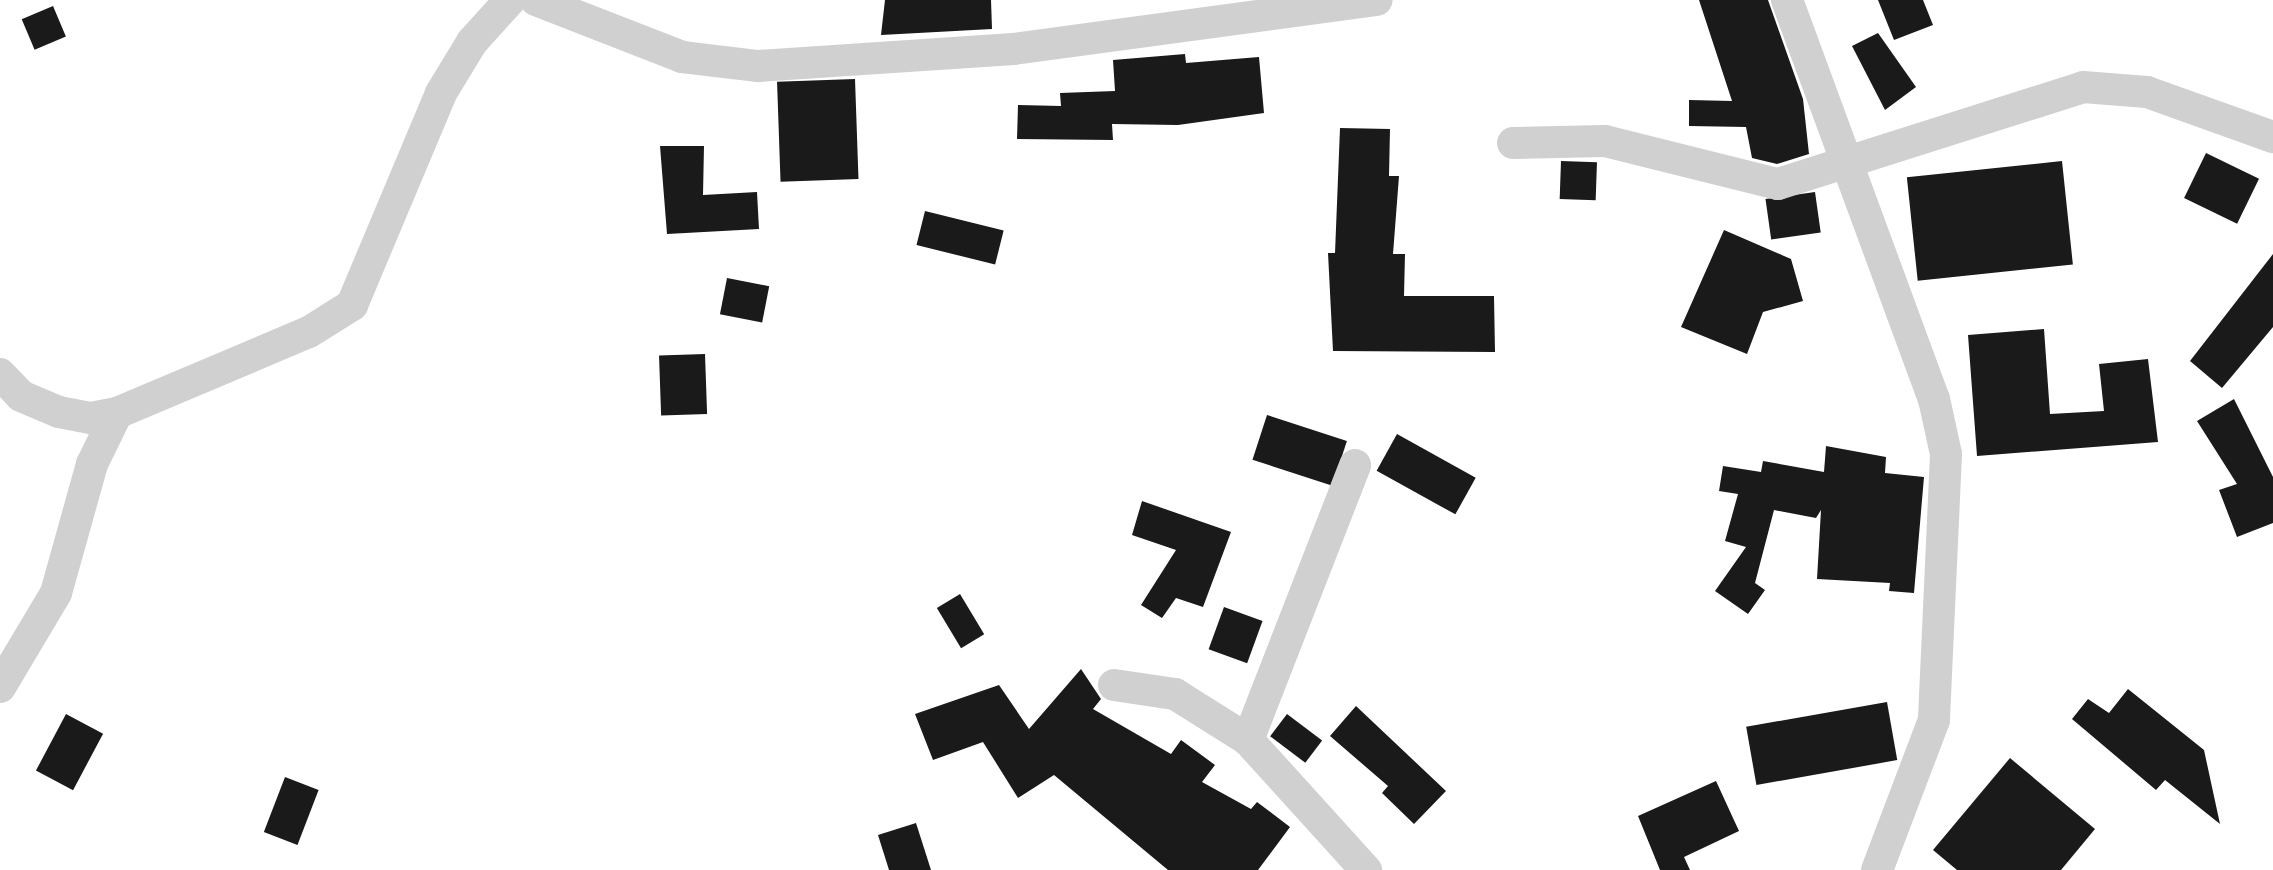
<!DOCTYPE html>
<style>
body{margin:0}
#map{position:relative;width:2273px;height:870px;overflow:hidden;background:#fff;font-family:Jost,sans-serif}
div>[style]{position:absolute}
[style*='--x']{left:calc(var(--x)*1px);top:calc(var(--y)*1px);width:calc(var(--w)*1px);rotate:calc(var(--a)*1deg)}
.building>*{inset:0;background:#1a1a1a;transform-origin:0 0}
.minor>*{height:32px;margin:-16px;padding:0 16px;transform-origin:16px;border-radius:16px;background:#d0d0d0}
span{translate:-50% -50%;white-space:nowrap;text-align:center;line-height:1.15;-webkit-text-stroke:8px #fff;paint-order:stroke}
</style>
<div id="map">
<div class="building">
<div style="clip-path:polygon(885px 0,991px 0,992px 29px,881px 35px)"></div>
<div style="clip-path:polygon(1699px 0,1768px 0,1803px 99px,1809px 154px,1777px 164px,1752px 158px,1746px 127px,1689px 126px,1689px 100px,1732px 101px)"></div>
<div style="clip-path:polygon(1878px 0,1923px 0,1933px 25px,1894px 40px)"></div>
<div style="left:53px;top:6px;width:33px;height:34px;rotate:67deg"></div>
<div style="clip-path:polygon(1878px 33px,1916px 87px,1885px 110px,1852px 46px)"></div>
<div style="clip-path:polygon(1185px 54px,1186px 63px,1259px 57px,1264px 113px,1178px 125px,1112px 124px,1113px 140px,1017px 139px,1018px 105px,1061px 106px,1060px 93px,1115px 91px,1113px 60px)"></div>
<div style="left:855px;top:79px;width:100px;height:78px;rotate:88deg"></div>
<div style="clip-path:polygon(1340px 128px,1390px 129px,1389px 176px,1399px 176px,1393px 254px,1405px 254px,1404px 296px,1494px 296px,1495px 352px,1333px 351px,1328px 253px,1335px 253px)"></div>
<div style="clip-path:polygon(660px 146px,704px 146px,703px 195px,757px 192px,759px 229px,667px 234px)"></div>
<div style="left:2206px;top:153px;width:59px;height:50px;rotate:26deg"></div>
<div style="left:1561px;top:161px;width:36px;height:38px;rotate:2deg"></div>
<div style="left:2062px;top:161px;width:104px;height:156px;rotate:84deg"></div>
<div style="left:1815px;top:192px;width:41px;height:50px;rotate:82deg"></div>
<div style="left:925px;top:211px;width:81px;height:35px;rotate:14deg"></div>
<div style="clip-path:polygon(1724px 230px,1791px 259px,1803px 301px,1763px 312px,1747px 354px,1681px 327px)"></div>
<div style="clip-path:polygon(2273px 254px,2273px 327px,2222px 388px,2190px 361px)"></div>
<div style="left:727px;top:278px;width:43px;height:37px;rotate:11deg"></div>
<div style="clip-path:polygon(2044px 329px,2050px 414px,2104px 411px,2099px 364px,2148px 359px,2158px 442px,1977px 456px,1968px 335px)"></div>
<div style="left:705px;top:354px;width:60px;height:46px;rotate:88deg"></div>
<div style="clip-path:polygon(2234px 399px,2273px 477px,2273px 523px,2237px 537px,2219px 490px,2237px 484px,2197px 421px)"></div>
<div style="left:1267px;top:415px;width:84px;height:47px;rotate:18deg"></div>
<div style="left:1397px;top:434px;width:90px;height:42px;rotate:29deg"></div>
<div style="clip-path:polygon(1826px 446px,1886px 457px,1885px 473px,1924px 477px,1914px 593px,1889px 591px,1890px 583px,1817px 579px,1821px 510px,1816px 518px,1774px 510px,1755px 583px,1765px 590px,1748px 614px,1715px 591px,1746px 547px,1725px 541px,1738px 494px,1719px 491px,1723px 466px,1761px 472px,1763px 461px,1824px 472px)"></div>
<div style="clip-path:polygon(1142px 501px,1231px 532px,1203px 607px,1176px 598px,1162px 618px,1141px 605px,1176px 550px,1132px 535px)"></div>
<div style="left:960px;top:594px;width:47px;height:27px;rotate:59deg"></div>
<div style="left:1224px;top:607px;width:41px;height:45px;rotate:20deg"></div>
<div style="clip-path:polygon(1081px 669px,1101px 699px,1093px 709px,1171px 754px,1181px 740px,1215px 765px,1202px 782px,1251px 809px,1257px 802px,1290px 827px,1258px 870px,1168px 870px,1054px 775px,1018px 798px,983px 742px,933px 760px,915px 714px,999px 685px,1029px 729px)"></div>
<div style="clip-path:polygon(2128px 689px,2204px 750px,2220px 824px,2165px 780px,2156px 790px,2072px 719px,2088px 699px,2109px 713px)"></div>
<div style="left:1887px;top:702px;width:59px;height:143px;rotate:80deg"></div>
<div style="clip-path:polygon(1356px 706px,1446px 791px,1414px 824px,1382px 793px,1388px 786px,1330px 736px)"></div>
<div style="left:66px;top:714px;width:42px;height:64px;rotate:28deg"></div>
<div style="left:1287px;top:714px;width:44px;height:28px;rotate:37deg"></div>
<div style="clip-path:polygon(2010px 758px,2095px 829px,2061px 870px,1957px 870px,1933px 850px)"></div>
<div style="left:285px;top:777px;width:36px;height:59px;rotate:21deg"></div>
<div style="clip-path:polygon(1716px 781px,1739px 831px,1684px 857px,1690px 870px,1660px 870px,1638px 816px)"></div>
<div style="clip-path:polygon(916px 823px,931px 870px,889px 870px,878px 835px)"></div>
</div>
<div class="minor">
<div style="--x:536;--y:0;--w:157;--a:21.3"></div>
<div style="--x:682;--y:57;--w:77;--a:6.8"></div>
<div style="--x:758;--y:66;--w:256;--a:-3.8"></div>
<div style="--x:1013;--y:49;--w:367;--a:-7.7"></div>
<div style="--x:1787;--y:0;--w:425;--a:69.8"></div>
<div style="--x:1934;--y:399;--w:56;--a:77.7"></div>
<div style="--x:1946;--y:454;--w:266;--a:92.6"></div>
<div style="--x:1934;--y:720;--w:160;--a:110.8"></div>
<div style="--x:1513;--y:143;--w:92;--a:-1.2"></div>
<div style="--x:1605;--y:141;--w:178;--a:14"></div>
<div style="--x:1778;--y:184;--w:320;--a:-17.6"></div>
<div style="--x:2083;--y:87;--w:64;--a:4.5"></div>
<div style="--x:2147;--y:92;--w:134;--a:19.7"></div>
<div style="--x:0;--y:374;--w:30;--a:46"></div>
<div style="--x:21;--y:396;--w:41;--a:22.8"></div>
<div style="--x:59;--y:412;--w:33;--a:11"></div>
<div style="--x:91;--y:418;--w:26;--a:-11"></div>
<div style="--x:1114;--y:685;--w:62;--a:8.4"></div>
<div style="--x:1175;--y:694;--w:86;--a:32.2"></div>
<div style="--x:1248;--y:740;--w:176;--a:47.8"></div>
<div style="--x:0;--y:687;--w:109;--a:-59.2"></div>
<div style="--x:56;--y:593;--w:134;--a:-74.4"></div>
<div style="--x:92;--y:464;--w:57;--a:-63.9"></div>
<div style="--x:117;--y:413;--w:208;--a:-22.9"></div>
<div style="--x:309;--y:332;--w:51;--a:-32.1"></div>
<div style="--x:352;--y:305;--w:230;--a:-67.2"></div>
<div style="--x:441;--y:93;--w:60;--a:-58.7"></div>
<div style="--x:472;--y:42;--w:57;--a:-47.9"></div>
<div style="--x:1248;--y:740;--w:295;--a:-68.7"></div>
</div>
</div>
